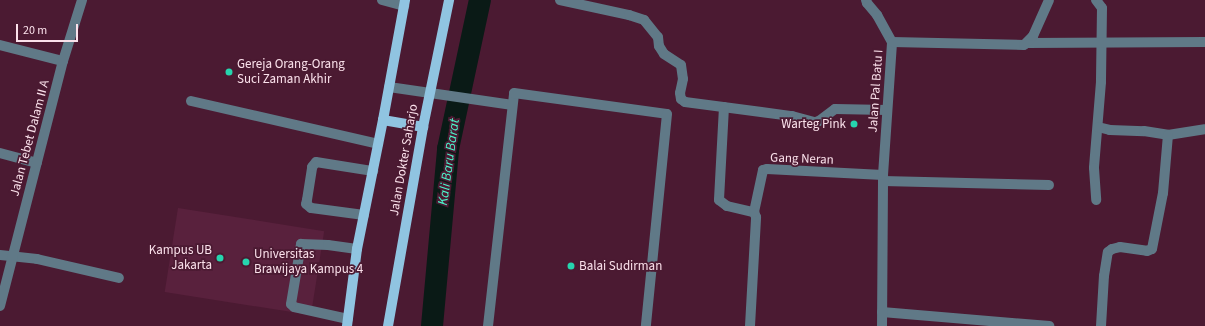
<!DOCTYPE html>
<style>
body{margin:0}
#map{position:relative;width:1205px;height:326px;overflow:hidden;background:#4b1a32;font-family:"Source Sans 3",sans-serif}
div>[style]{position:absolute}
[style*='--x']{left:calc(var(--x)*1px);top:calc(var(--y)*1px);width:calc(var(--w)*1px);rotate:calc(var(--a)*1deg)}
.built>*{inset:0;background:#59213d;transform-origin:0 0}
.canal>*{height:22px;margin:-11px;padding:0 11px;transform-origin:11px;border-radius:11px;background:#0a1a16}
.minor>*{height:10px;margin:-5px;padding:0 5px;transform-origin:5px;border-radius:5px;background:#607987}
.major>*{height:10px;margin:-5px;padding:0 5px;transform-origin:5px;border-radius:5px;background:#90c4e1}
.dots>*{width:11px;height:11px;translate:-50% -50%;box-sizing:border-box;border:2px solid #4b1a32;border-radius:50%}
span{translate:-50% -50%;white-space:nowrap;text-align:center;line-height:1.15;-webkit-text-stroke:3.5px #4b1a32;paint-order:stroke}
.poi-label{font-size:13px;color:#fbe1eb}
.left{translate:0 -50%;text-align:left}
.right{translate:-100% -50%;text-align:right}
.street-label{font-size:13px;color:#fbe1eb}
.water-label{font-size:14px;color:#4cf8cd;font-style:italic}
.scale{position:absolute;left:16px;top:24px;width:62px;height:18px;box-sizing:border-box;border:2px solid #fbe1eb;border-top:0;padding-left:5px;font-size:12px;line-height:14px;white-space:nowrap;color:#fbe1eb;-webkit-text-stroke:3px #4b1a32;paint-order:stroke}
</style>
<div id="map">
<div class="built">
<div style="left:178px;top:208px;width:148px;height:85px;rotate:9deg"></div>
</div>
<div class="canal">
<div style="--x:432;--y:326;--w:178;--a:-84.8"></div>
<div style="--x:448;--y:149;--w:152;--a:-77.9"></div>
</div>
<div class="minor">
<div style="--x:382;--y:0;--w:23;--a:15"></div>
<div style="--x:560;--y:0;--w:71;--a:12.3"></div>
<div style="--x:629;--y:15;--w:16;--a:18"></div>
<div style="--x:644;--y:20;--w:22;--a:51"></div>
<div style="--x:658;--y:37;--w:9;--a:84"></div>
<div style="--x:659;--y:46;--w:9;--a:58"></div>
<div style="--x:664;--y:54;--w:20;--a:33"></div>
<div style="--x:681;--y:65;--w:14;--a:82"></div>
<div style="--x:683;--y:79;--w:14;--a:102"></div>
<div style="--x:680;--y:93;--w:6;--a:81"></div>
<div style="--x:681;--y:99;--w:5;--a:37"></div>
<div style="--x:685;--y:102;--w:108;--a:7.5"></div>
<div style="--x:792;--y:116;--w:24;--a:15"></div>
<div style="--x:815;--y:122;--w:4;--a:-14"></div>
<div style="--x:819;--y:121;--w:20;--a:-37"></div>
<div style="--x:835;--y:109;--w:52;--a:1.1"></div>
<div style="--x:866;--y:0;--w:3;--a:72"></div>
<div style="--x:867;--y:3;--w:16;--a:50"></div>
<div style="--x:877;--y:15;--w:31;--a:61"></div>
<div style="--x:1096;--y:0;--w:10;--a:53"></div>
<div style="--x:1102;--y:8;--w:74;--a:90.8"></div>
<div style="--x:1101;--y:82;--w:86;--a:94.7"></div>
<div style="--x:1094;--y:168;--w:32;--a:86"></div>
<div style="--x:1028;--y:43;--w:177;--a:-0.3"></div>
<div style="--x:0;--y:45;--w:65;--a:14.3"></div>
<div style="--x:389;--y:87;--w:124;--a:8.3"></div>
<div style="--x:191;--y:101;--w:192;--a:12.9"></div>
<div style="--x:724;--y:107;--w:93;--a:93.1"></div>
<div style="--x:719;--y:200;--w:10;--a:37"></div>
<div style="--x:727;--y:206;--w:28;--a:13"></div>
<div style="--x:1098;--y:127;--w:12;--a:14"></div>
<div style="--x:1110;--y:130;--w:34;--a:2"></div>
<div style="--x:1144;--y:131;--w:24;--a:9"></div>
<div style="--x:1168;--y:135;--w:37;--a:-9"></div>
<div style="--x:0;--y:153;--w:38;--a:15"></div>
<div style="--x:883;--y:181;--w:166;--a:1.4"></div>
<div style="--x:364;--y:215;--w:53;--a:-172.5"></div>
<div style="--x:311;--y:208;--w:6;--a:-141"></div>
<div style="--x:306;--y:204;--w:4;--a:-76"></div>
<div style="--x:307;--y:200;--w:33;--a:-81"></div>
<div style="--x:312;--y:167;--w:6;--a:-51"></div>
<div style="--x:316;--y:162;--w:58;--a:9"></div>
<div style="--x:0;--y:255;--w:37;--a:6"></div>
<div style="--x:37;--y:259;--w:84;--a:13"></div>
<div style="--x:0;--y:306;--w:253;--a:-75.6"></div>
<div style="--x:63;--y:61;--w:64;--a:-72.7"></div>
<div style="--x:882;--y:312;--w:168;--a:4.8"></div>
<div style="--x:348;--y:319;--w:55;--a:-167.5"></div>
<div style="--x:294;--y:307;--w:4;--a:-135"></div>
<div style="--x:291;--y:304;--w:61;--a:-80.5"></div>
<div style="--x:301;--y:244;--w:27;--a:2"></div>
<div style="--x:328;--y:245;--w:29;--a:8"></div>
<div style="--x:488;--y:326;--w:234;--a:-83.6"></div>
<div style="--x:514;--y:93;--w:154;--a:7.8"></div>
<div style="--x:667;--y:114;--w:213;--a:95.7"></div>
<div style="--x:750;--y:326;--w:109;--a:-86.8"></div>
<div style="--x:756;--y:217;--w:5;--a:-112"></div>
<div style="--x:754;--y:212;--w:43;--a:-77.9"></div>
<div style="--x:763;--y:170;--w:4;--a:-14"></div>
<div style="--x:767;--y:169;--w:116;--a:3"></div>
<div style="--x:882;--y:326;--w:151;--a:-89.6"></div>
<div style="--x:883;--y:175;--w:133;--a:-86.1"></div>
<div style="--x:892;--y:42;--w:132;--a:1.3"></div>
<div style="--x:1024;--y:45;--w:13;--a:-45"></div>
<div style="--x:1033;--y:36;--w:39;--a:-66"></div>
<div style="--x:1101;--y:326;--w:50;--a:-86.6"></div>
<div style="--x:1104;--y:276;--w:24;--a:-81"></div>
<div style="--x:1108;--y:252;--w:5;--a:-37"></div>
<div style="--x:1112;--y:249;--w:8;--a:-14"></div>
<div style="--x:1120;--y:247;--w:27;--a:8"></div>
<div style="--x:1147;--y:251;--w:5;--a:-22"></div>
<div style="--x:1152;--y:249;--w:57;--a:-78.9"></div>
<div style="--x:1163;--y:193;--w:58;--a:-85.1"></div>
</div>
<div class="major">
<div style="--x:383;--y:120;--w:41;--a:9.9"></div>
<div style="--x:347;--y:326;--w:78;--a:-82.6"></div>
<div style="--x:357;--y:249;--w:132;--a:-78.6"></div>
<div style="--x:383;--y:120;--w:122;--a:-79.6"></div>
<div style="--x:388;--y:326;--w:202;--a:-80"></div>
<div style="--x:423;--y:127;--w:130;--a:-78.4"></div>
</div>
<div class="dots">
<div style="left:229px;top:72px;background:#26d5ae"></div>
<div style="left:854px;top:124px;background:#26d5ae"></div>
<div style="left:220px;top:258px;background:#26d5ae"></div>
<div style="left:246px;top:262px;background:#26d5ae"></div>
<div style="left:571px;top:266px;background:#26d5ae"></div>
</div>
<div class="poi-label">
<span class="left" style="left:237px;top:72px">Gereja Orang-Orang<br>Suci Zaman Akhir</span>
<span class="right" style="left:846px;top:124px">Warteg Pink</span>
<span class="right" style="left:212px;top:258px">Kampus UB<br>Jakarta</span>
<span class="left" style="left:254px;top:262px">Universitas<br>Brawijaya Kampus 4</span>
<span class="left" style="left:579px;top:266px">Balai Sudirman</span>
</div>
<div class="street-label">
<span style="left:876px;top:91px;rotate:-86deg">Jalan Pal Batu I</span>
<span style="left:30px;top:138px;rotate:-75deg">Jalan Tebet Dalam II A</span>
<span style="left:802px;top:159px;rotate:2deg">Gang Neran</span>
<span style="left:404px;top:160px;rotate:-80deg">Jalan Dokter Saharjo</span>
</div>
<div class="water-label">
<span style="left:449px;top:162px;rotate:-82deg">Kali Baru Barat</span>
</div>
<div class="scale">20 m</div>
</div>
